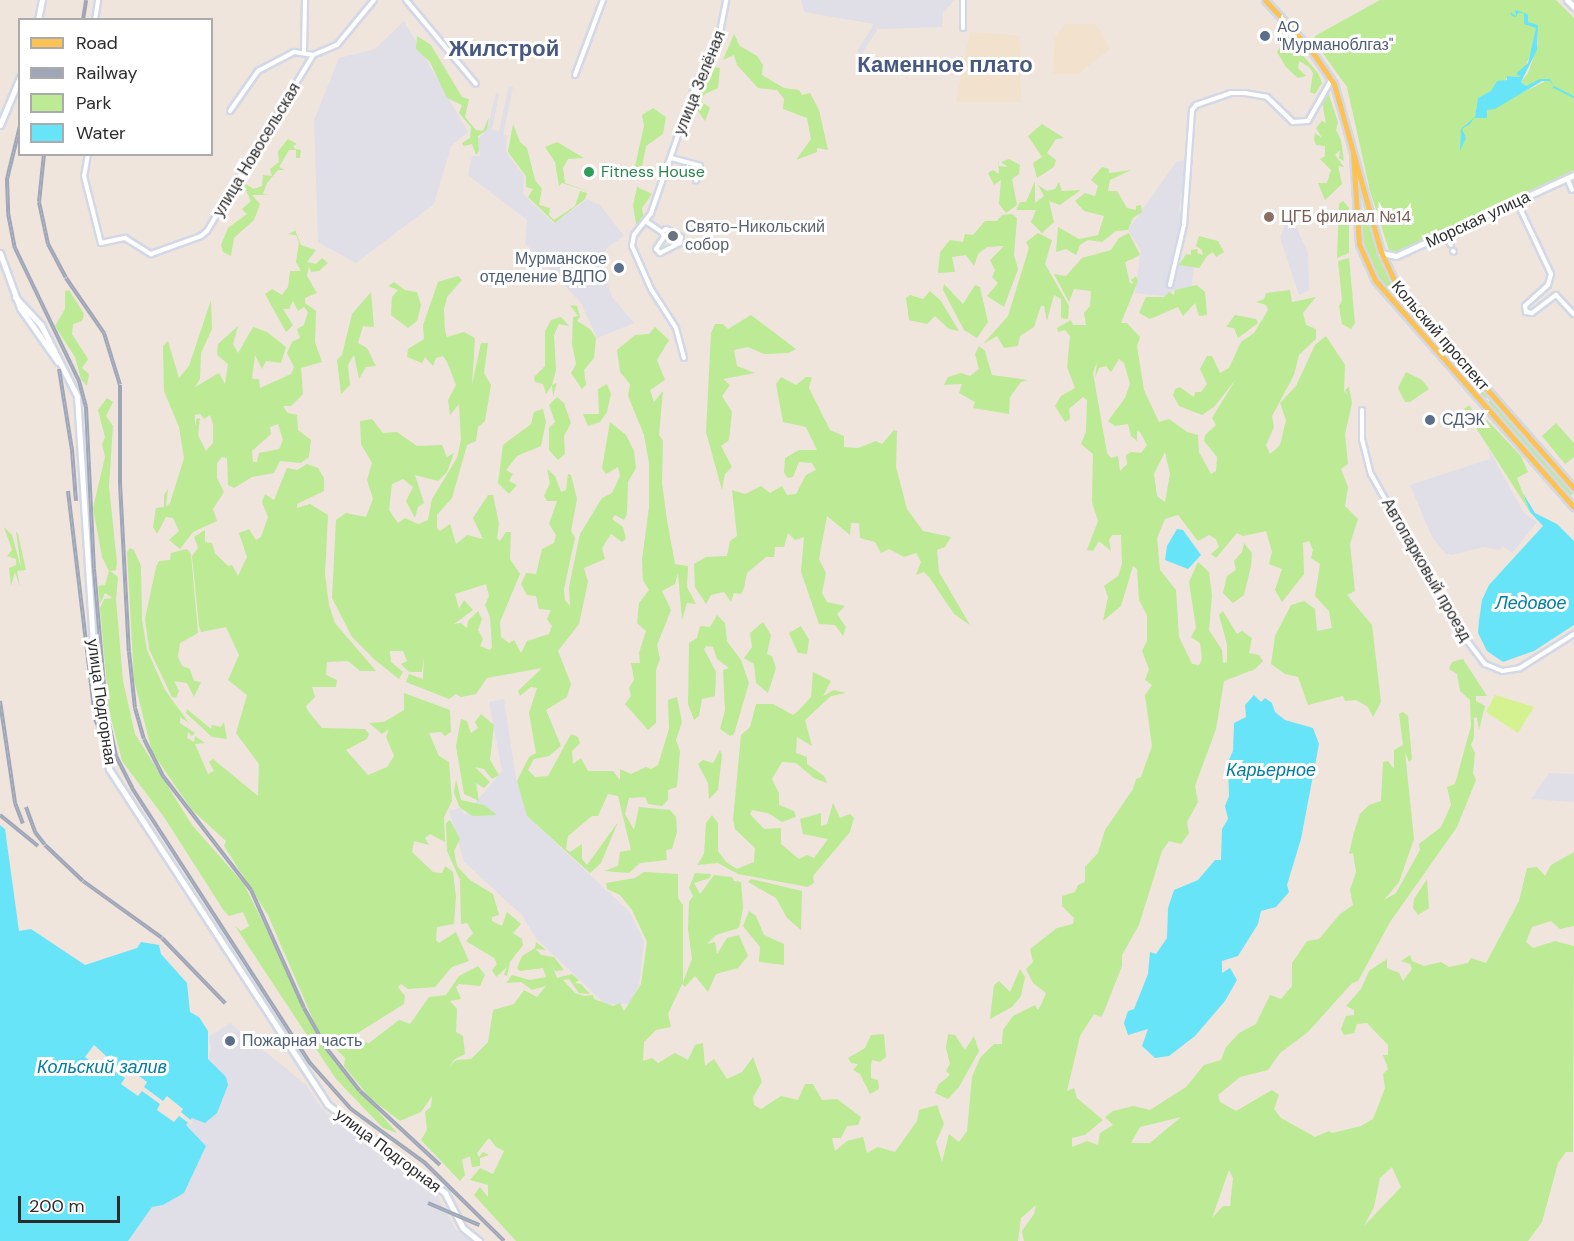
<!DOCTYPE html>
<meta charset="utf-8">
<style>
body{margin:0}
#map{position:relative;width:1574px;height:1241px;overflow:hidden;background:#efe5dd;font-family:"DM Sans",sans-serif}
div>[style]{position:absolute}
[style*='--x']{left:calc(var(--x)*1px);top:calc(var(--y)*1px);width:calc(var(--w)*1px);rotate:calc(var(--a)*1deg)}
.industrial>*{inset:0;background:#e0dee7}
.education>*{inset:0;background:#f2e1cc}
.green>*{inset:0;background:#bcea95;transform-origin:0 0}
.pitch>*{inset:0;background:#d4f290}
.water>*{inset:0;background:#68e4f9}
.pier>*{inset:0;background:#efe5dd}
.stream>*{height:1.5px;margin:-0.75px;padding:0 0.75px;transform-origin:0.75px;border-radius:0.75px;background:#68e4f9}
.roads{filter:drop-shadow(2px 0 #d2d8e6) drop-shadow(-2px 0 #d2d8e6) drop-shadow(0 2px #d2d8e6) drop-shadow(0 -2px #d2d8e6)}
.street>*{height:4px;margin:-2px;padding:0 2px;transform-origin:2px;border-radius:2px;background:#fff}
.secondary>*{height:5px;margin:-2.5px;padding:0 2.5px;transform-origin:2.5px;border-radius:2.5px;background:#fff}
.primary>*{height:5px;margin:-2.5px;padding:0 2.5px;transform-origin:2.5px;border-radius:2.5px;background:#fdc254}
.rail>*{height:4px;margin-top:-2px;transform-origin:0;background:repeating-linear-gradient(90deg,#fff 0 4.5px,#9fa6b8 0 9px);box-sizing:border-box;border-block:2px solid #9fa6b8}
.dots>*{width:16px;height:16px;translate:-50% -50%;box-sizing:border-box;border:3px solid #fff;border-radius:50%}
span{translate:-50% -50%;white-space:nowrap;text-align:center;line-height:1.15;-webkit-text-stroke:6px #fff;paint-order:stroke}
.service-label{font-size:16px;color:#4e5e75}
.left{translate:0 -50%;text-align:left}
.right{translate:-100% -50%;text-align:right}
.street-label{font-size:16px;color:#2c2c2c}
.leisure-label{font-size:16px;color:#27864d}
.education-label{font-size:16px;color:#785e54}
.worship-label{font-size:16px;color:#5b616d}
.water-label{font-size:18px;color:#027ea3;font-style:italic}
.district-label{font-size:22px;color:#485981;font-weight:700}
.legend{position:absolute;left:18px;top:18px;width:195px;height:138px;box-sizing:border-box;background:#fff;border:2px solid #ababab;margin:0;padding:8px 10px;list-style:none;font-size:18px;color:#2c2c2c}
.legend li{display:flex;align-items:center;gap:12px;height:30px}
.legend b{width:30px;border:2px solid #ababab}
.scale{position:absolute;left:18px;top:1196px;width:102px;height:27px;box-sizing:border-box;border:3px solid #2c2c2c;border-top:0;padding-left:8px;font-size:18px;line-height:21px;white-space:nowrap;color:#2c2c2c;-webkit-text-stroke:4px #fff;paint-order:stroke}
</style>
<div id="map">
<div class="industrial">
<div style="clip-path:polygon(801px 0,954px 0,943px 13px,942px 27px,878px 29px,861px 55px,857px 51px,874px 24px,804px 12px)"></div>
<div style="clip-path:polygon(404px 21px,468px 132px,451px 146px,434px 204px,356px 263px,318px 242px,314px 120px,339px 58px,375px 49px)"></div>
<div style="clip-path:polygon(509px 86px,513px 87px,503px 136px,507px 135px,506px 152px,524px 176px,523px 194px,554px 224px,587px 199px,600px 205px,624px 236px,608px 247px,600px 259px,612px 297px,634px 323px,597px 338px,581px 303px,525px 243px,527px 220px,468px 175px,472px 156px,480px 156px,478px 139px,487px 130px,496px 93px,499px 94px,492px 130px,499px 131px)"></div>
<div style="clip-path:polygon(1187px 160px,1179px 210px,1186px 235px,1179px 265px,1194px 267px,1191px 289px,1175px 290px,1165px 296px,1135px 293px,1141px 250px,1128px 230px,1176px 162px)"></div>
<div style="clip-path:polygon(1290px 213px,1308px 253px,1309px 290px,1299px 295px,1280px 237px)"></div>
<div style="clip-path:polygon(1488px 448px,1524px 513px,1537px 522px,1512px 553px,1503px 546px,1499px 550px,1484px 547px,1452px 555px,1445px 553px,1432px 537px,1410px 485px,1490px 459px)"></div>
<div style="clip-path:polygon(504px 699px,516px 779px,530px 819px,629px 911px,644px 941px,639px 985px,629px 1004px,605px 1004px,536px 938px,522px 915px,464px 862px,449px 811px,460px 808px,465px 815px,502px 771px,489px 702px)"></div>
<div style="clip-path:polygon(1549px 773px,1574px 774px,1574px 802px,1531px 799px)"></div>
<div style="clip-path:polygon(230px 1023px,306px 1085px,323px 1110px,434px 1190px,456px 1230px,472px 1241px,128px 1241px,152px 1207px,163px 1205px,184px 1193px,206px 1146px,186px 1125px,192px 1118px,197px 1119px,211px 1048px,209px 1037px)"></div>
</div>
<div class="education">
<div style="clip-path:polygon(1066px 24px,1096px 24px,1110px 49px,1078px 74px,1053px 74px,1055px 37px)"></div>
<div style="clip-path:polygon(970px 32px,1020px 36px,1021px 102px,956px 102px)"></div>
</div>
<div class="green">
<div style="clip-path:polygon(evenodd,1380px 0,1556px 0,1574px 18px,1574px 170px,1397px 252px,1389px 250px,1370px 191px,1347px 87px,1314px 41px,1315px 36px,1380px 0,1528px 24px,1537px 25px,1538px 44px,1528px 73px,1521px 82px,1526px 86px,1544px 80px,1544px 82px,1486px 110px,1484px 117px,1475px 118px,1478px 98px,1492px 91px,1497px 81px,1503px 82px,1509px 76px,1521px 77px,1535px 43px,1536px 28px,1528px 24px)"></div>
<div style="clip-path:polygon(734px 34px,740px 46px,757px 56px,763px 65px,762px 75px,784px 88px,799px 90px,802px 95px,810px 93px,819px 110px,828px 150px,817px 148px,817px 152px,796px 160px,811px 139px,807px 118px,783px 109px,784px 99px,777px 90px,758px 88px,737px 65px,734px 55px,723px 60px)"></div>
<div style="clip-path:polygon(417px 36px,431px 45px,462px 97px,469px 99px,465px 117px,476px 130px,483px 131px,489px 117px,487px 130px,478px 136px,479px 151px,476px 155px,472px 144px,464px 146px,462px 143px,470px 138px,471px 127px,459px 113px,462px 105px,447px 98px,430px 62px,416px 49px)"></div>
<div style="clip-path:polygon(1287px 37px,1318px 73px,1322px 83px,1315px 94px,1310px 92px,1313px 73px,1309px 67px,1299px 61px,1298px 68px,1306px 76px,1298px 78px,1286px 67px,1277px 52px)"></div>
<div style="clip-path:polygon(708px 66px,720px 68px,718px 88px,705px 94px,701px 101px,710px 108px,705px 121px,693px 104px)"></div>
<div style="clip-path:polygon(1328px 92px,1338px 122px,1336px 130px,1341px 140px,1344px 161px,1339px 158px,1340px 150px,1335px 155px,1344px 167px,1338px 166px,1342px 184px,1325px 200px,1318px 183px,1327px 183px,1331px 170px,1320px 159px,1325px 156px,1325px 146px,1316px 145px,1314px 139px,1315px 133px,1322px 138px,1316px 128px,1322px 121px,1326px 123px,1322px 102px)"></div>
<div style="clip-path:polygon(653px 108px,666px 117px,663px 134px,646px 146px,641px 172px,635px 166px,644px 126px,642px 115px)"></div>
<div style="clip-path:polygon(513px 124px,520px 142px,527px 148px,535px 180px,542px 189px,539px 205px,550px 208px,549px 215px,554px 220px,575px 206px,580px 191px,587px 193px,585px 199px,555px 223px,528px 197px,533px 189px,526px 187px,526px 176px,508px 152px)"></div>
<div style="clip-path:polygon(1042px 124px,1064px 138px,1056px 139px,1047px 153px,1056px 160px,1054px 167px,1037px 178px,1033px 163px,1042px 157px,1028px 136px)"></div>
<div style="clip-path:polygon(288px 139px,297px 144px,293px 146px,295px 149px,301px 150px,300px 158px,296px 158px,296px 150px,289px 150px,279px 167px,285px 170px,278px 170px,267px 183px,263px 194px,269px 195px,252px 195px,260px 204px,254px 220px,234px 238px,231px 256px,223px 252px,221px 245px,228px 228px,247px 214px,242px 209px,251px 201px,242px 182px,254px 189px,262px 186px,263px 175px,272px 176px,270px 169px,279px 162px,278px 151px)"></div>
<div style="clip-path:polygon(557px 142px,584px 158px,568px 159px,563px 168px,565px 183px,590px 192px,562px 183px,559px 186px,555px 162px,545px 147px)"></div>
<div style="clip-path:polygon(998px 156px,999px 166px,1008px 167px,1001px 162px,1009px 159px,1020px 165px,1019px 174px,1012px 179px,1017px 205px,1006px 213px,999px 204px,1001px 180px,994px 185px,988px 173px,993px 170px,999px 174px)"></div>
<div style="clip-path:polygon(1102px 167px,1109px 169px,1109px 173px,1131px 170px,1110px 180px,1108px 191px,1117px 191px,1127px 208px,1136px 210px,1136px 206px,1141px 205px,1142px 212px,1133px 218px,1128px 230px,1116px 231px,1102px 242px,1088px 240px,1080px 245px,1076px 255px,1066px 249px,1056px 252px,1058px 227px,1079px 239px,1098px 235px,1104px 216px,1084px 211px,1075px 201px,1085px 193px,1095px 196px,1098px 186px,1091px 180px)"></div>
<div style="clip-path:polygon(1035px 181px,1035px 203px,1044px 196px,1038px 185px,1047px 191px,1055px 189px,1059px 182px,1062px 191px,1081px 190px,1060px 205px,1049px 201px,1054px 222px,1042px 233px,1031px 222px,1036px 210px,1016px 210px,1020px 202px,1026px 202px)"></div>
<div style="clip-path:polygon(637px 187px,652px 194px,642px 208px,644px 220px,637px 230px,633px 205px)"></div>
<div style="clip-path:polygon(1343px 201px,1349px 208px,1349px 253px,1337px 258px,1339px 204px)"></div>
<div style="clip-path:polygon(1359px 210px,1365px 211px,1383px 266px,1413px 319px,1376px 277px,1362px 242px)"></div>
<div style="clip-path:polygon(1012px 214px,1017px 218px,1014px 255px,1018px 269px,1004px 307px,987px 296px,998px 283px,992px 277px,995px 270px,990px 260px,1004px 246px,987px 247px,978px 254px,974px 266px,966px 255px,952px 257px,955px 272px,938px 273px,940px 252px,950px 240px,963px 242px,965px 234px,973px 235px,985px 221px,997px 221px,1002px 215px)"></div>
<div style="clip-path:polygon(evenodd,294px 227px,301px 245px,316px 250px,307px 262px,316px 264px,322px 258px,328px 263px,319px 271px,311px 272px,309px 266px,307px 276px,317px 293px,305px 298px,305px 303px,316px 311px,315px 342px,322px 362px,301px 368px,303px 394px,291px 406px,283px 406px,288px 413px,297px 415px,298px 430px,311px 440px,309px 457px,301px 463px,280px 461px,274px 473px,252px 477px,234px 488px,228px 485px,227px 458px,222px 457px,217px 463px,217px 478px,224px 492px,213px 509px,217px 521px,193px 532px,180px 549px,169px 540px,179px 531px,173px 518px,166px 517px,157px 534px,153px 527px,156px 508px,164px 507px,164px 495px,168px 489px,166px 507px,170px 503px,184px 458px,179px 427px,164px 391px,163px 346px,168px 341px,179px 378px,189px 366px,211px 300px,212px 329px,201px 353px,200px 379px,195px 387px,219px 373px,225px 384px,228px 364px,217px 355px,218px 344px,238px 326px,233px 344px,238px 353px,253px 327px,267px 332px,286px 347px,281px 363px,266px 361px,262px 369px,255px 355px,252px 379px,259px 379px,260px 388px,291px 374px,294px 367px,287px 353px,292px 342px,300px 338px,297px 329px,304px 325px,308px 312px,304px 307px,298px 311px,293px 301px,289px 309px,283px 309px,293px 325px,286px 332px,265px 294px,272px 289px,282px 295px,288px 287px,290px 271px,301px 271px,296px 262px,299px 242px,296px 235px,288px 234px,295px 231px,294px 227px,200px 414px,204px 419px,210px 415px,213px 424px,213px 443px,206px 451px,198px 435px,200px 418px,196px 419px,196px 426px,195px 423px,195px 415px,200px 414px,294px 227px,278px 424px,283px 440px,279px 449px,259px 453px,257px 462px,253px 462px,252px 451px,271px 434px,270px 427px,278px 424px)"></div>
<div style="clip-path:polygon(1038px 233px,1052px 240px,1045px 264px,1069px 306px,1068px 319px,1061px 318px,1061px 299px,1054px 295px,1047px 321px,1044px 306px,1041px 306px,1034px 327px,1020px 336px,1018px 346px,1004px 348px,997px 336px,983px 344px,1008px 316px,1029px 248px,1026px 242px)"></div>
<div style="clip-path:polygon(evenodd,1129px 233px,1140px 255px,1125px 262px,1130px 283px,1134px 284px,1131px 280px,1136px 276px,1138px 281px,1121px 323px,1127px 323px,1140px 337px,1137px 346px,1144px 390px,1159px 422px,1169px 419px,1187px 432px,1198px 435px,1199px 452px,1211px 474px,1216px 471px,1217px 457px,1204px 441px,1205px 435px,1216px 425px,1212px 418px,1236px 379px,1214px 407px,1202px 415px,1179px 406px,1173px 395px,1175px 389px,1180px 387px,1194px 397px,1195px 392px,1201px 392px,1207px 384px,1200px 369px,1207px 356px,1212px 356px,1220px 373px,1229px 368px,1241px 342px,1254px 333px,1268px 310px,1266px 305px,1256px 302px,1264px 299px,1266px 293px,1290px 290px,1292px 302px,1316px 297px,1303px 313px,1306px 325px,1316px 329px,1316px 339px,1299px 355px,1294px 375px,1272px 416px,1274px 427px,1266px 445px,1270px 454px,1280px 445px,1286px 420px,1280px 403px,1296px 386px,1315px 345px,1326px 336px,1345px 365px,1344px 391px,1349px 396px,1345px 390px,1349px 387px,1352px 403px,1345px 434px,1348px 464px,1341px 469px,1348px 487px,1345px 506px,1358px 519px,1350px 544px,1355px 591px,1347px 595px,1372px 625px,1381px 702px,1373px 717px,1368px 707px,1356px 700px,1345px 701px,1343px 696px,1308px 705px,1298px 677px,1285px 674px,1271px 664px,1275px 636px,1291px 605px,1304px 601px,1315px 609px,1317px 631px,1332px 628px,1329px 611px,1315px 596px,1320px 564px,1311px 558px,1313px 550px,1309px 541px,1303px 543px,1304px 574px,1282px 602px,1275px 590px,1282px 569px,1269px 564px,1272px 552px,1266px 531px,1243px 536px,1237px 533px,1216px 558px,1211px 554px,1219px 547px,1216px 539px,1209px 535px,1198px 541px,1178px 515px,1165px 519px,1157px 538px,1160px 570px,1176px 590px,1179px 637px,1192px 664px,1199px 665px,1202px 659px,1200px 643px,1191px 637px,1196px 628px,1189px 582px,1198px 562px,1209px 572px,1212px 595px,1209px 630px,1222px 650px,1223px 663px,1227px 662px,1227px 644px,1219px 615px,1223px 611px,1237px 634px,1242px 631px,1252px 638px,1249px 653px,1259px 655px,1263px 661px,1255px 669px,1224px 681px,1216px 729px,1195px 786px,1198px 802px,1187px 822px,1189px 833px,1181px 844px,1169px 841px,1162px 851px,1139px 925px,1122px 955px,1122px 966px,1103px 1014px,1101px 1017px,1094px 1014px,1080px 1036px,1067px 1091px,1074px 1088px,1077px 1098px,1103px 1120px,1085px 1135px,1072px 1138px,1072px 1147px,1087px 1141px,1098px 1145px,1100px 1133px,1113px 1125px,1105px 1117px,1113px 1111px,1133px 1106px,1150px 1110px,1186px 1087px,1204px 1065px,1221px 1060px,1226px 1047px,1239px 1033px,1256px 1024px,1270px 995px,1281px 999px,1292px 986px,1292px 963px,1307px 941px,1319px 939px,1340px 914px,1353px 905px,1350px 890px,1356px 872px,1353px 853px,1349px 854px,1354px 832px,1360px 814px,1369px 805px,1381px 801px,1383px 762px,1388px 761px,1394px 769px,1394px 750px,1403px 745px,1399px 714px,1403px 712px,1408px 716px,1412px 759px,1409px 762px,1405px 752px,1414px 839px,1399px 882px,1384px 900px,1396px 893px,1420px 850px,1419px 844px,1441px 827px,1451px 805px,1447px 787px,1455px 784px,1471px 726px,1470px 700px,1460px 691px,1457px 674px,1449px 669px,1452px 662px,1463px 659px,1487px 696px,1476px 696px,1476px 701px,1485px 706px,1479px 730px,1477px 718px,1474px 717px,1474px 738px,1471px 745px,1475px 753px,1473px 773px,1476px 780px,1457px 827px,1390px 922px,1358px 981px,1352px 983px,1308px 1032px,1280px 1053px,1268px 1070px,1240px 1077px,1218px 1095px,1220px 1102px,1236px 1111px,1272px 1090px,1279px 1095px,1274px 1109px,1281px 1118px,1315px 1137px,1329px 1131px,1332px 1133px,1361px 1126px,1373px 1119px,1385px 1088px,1383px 1074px,1388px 1069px,1383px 1055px,1388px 1055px,1388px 1045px,1367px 1023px,1357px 1024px,1354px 1033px,1344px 1035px,1341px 1029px,1346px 1016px,1354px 1015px,1354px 1010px,1346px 1006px,1361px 989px,1369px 971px,1387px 959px,1387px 968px,1399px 973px,1403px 981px,1412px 969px,1410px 964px,1401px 961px,1410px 955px,1412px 961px,1424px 966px,1441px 962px,1449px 967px,1468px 963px,1471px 958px,1486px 963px,1519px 901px,1527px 868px,1537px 867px,1545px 876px,1551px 865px,1574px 852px,1574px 926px,1560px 929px,1551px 921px,1532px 927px,1526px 942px,1533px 948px,1555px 941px,1574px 946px,1573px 1152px,1566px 1152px,1558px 1163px,1542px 1222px,1528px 1241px,1024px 1241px,1022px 1231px,1034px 1214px,1036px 1205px,1021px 1218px,1018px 1241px,516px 1241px,474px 1195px,480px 1187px,488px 1197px,488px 1185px,470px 1180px,480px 1168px,493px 1174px,504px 1151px,496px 1147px,489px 1138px,477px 1153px,479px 1157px,483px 1152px,489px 1155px,480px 1158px,480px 1166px,472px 1167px,470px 1156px,462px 1160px,465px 1175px,460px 1181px,421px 1140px,427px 1130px,425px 1112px,431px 1107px,432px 1096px,421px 1112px,400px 1121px,370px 1098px,344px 1066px,345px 1058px,318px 1031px,268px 915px,224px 846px,226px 841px,192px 810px,152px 752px,134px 680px,127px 552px,130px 548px,134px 550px,141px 566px,142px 620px,147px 650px,165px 690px,189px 723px,180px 717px,180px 723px,195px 733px,192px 736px,188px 732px,187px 738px,194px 742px,195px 736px,205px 743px,195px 744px,208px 774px,214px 771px,209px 762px,213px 759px,258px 796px,259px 764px,236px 733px,247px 695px,228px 680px,239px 655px,226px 627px,201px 632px,199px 626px,192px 556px,198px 548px,194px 537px,205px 530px,205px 542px,212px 543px,215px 553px,228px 566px,232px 565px,238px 576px,247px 557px,239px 533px,249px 529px,256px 540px,261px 537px,268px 517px,262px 502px,265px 494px,274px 500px,287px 468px,297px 470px,307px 464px,318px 468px,324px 478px,324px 491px,297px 504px,297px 508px,310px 504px,328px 515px,325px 574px,329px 605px,335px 623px,376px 671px,360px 671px,348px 661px,327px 662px,326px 675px,337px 680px,336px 687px,312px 687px,315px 697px,306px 706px,308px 711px,322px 728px,365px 729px,369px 734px,367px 739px,346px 750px,368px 775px,387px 767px,394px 756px,386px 737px,389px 729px,382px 734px,369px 723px,384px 722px,404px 710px,404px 693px,450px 710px,451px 732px,445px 736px,441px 732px,429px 733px,439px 756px,449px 762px,452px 801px,444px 817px,445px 842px,430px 834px,425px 838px,429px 845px,414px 841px,412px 852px,433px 872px,442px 873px,445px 866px,453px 872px,456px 897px,454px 924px,437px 927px,436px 940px,439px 943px,456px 932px,469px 961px,452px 967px,435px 987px,408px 989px,401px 984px,398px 987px,405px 996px,404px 1004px,348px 1039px,369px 1043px,399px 1020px,410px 1024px,429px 997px,446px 995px,459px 976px,478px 966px,485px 975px,480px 986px,459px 984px,456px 987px,461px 999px,450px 1001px,457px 1009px,456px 1032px,463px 1036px,465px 1054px,455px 1059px,449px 1067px,456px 1060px,471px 1059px,488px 1042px,493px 1010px,514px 1004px,524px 990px,537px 997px,546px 986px,532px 990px,521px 982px,506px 983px,512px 975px,530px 980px,546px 977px,543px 968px,520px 971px,517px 968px,522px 956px,535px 948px,536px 942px,546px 950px,536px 949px,541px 955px,554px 957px,564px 970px,555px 971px,550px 959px,557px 978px,572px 974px,579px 980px,575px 983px,581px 984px,590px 994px,579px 993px,569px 979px,563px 980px,575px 993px,584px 996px,593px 995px,594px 999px,613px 1006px,620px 1003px,624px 1011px,641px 984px,647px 942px,632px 910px,620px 895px,607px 889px,606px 883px,635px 878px,644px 872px,678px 874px,678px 898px,683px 905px,683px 982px,692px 959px,688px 929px,689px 902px,693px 896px,689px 888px,695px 873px,711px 874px,710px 878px,694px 883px,700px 894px,714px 875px,732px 877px,734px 881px,741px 882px,743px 908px,739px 928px,716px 935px,707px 944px,715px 942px,717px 954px,727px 938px,739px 935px,748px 956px,738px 968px,716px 974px,708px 992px,695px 976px,685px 987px,682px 984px,668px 1014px,671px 1027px,656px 1030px,644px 1042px,643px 1061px,652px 1058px,658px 1063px,675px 1053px,688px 1060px,695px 1045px,703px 1043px,705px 1066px,714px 1059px,727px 1079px,742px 1072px,753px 1057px,762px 1082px,753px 1097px,754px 1105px,761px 1109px,781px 1096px,798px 1100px,805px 1084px,813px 1084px,822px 1100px,837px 1099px,861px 1117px,858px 1125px,847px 1126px,841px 1138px,832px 1138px,835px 1151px,847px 1141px,863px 1137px,867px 1153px,878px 1147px,895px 1152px,917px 1121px,919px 1110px,937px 1105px,944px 1124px,936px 1142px,942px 1162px,949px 1134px,959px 1142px,967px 1131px,972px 1077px,980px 1058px,994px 1044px,1002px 1044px,1003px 1030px,1013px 1016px,1035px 1005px,1038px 1010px,1042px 1003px,1046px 993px,1033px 983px,1026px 969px,1033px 962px,1030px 949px,1057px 928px,1073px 924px,1074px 918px,1062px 906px,1062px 896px,1075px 892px,1078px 885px,1085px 882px,1085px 867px,1098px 853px,1105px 830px,1133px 789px,1136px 779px,1141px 777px,1152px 746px,1145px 695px,1152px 685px,1145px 680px,1149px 669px,1142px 651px,1147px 641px,1147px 615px,1139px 600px,1137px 569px,1133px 566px,1121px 606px,1103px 621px,1108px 597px,1104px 586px,1118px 576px,1122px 564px,1121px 535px,1112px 535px,1109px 540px,1111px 551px,1099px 541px,1093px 551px,1087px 550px,1098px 521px,1092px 502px,1093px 454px,1081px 444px,1086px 432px,1087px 400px,1083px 397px,1069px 409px,1070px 419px,1065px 422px,1055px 406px,1061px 396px,1075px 388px,1067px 367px,1070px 336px,1065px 330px,1058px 332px,1057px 328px,1071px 320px,1073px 325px,1086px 325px,1084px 313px,1090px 306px,1091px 291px,1074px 289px,1069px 302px,1054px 274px,1066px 276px,1082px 258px,1111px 250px,1119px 238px,1129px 233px,1119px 359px,1124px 363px,1130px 384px,1125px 398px,1108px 421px,1115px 426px,1128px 424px,1131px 436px,1137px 441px,1137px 431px,1140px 432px,1147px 445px,1141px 453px,1131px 452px,1126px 455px,1127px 464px,1120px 471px,1118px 456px,1111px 458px,1107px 453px,1093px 373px,1097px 362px,1095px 378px,1099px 368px,1106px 366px,1111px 372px,1119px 359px,1129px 233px,1165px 452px,1170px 474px,1165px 502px,1157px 496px,1154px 474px,1165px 452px,1129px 233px,1181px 1117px,1150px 1143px,1131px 1143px,1140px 1127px,1181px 1117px,1129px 233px,1392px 1167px,1401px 1187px,1364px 1226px,1374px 1207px,1380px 1178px,1392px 1167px,1129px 233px,1229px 1170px,1233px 1178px,1230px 1206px,1223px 1206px,1212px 1218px,1229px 1170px)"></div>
<div style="clip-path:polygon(1199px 236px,1218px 241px,1224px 252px,1216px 257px,1213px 252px,1207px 256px,1199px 268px,1179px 265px,1186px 254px,1191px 255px,1191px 250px,1198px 249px,1197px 253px,1203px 255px,1202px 250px,1196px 246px)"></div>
<div style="clip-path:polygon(1349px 258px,1355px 323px,1351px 329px,1342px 324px,1339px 306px,1342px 300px,1338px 261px)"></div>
<div style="clip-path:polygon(evenodd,458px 276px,462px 280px,447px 297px,444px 309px,445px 331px,447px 337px,464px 332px,475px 338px,472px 385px,481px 343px,488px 343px,484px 373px,491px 385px,485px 421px,478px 427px,476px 441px,467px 445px,452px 498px,437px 515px,437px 528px,440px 531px,450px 524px,456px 544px,467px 535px,483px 539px,473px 518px,488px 495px,493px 495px,499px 524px,497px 538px,500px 541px,506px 532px,511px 532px,510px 559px,520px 574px,500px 622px,501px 637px,509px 643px,514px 640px,521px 653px,527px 641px,549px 634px,552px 626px,547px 619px,551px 610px,539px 609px,536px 596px,527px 595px,521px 584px,526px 573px,536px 574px,542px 549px,554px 543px,556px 535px,549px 524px,557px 501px,547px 501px,544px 496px,550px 483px,547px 469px,555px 476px,561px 492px,566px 490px,568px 474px,571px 475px,577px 499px,571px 531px,575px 538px,564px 589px,565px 600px,570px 606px,569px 587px,580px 534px,602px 498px,612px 493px,620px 476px,618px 467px,606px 474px,602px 468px,610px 422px,626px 435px,634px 451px,636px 468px,628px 482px,627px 514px,624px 520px,615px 515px,612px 519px,623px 527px,626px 539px,622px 542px,611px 534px,602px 548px,605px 559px,584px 568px,588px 582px,579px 624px,558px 651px,571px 684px,567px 697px,546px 710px,561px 746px,549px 756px,534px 759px,528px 770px,535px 777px,548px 776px,571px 734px,578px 737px,580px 743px,572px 751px,573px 764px,581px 758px,588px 771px,613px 771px,620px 780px,620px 769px,631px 774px,646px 767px,651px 769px,658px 765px,669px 729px,668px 700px,677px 697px,682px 722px,676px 740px,680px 751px,677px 787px,668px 790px,668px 800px,662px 806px,648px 804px,645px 797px,629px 798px,625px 814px,634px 830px,639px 807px,670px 810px,676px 817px,677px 832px,672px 849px,666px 850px,667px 860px,640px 863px,629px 873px,604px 871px,618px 866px,620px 852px,631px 850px,618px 796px,608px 794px,598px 816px,592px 816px,568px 836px,566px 849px,570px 852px,582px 844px,582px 859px,587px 865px,618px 822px,601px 863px,590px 873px,527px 816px,517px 781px,529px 757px,536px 753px,529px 713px,537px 688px,531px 687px,520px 696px,518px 691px,542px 668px,487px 678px,476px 694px,461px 697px,456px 694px,449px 699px,406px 682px,409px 674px,423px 679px,424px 656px,422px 672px,409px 672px,401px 664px,407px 661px,403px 651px,390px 651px,391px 662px,403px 672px,399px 679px,375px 660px,352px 637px,332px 598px,336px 520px,346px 513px,366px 517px,373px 499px,367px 480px,372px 463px,361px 444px,360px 421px,372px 419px,383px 433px,397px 432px,417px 446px,442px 445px,447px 457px,454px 453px,447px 472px,438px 481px,415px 475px,424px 503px,418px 507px,415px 518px,406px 501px,413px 487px,403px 479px,392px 484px,389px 510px,398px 523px,405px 518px,418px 524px,428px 520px,432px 499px,457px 458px,461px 440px,459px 404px,450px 415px,448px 400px,456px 385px,447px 362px,443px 356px,436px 358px,433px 366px,425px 357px,422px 363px,407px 357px,408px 349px,424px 339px,423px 325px,438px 282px,458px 276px,486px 584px,489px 596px,485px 605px,490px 617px,492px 647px,490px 650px,480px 646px,483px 639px,478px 630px,482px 619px,478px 611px,468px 621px,467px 628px,461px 623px,454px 624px,473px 610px,464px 600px,459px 609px,455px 594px,486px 584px)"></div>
<div style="clip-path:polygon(394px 282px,405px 290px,417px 292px,421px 305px,417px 321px,408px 328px,391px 315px,392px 297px,398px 290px,388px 286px)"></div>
<div style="clip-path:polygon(944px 284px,963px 304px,975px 285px,980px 287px,988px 322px,977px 338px,964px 330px,943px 290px)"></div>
<div style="clip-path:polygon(1197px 285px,1205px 292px,1207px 315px,1199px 316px,1195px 303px,1183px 316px,1178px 307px,1150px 319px,1139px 313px,1146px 297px,1164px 297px,1169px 292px,1174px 295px,1175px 290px)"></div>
<div style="clip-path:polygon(69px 290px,84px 314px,82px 321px,73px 324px,72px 334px,88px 359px,82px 368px,89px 374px,87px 386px,81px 379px,75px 357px,55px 326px,65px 309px,65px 291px)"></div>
<div style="clip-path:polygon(930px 291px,941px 301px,959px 331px,949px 329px,935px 316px,927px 324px,909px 320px,906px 298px,910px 295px,923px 299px)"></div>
<div style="clip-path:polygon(371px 292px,374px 327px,363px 326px,358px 343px,367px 348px,376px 366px,366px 367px,359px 379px,354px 355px,348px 365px,350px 385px,341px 394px,337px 360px,342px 355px,352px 314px)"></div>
<div style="clip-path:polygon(570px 305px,577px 306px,580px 317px,577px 321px,590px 329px,596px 338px,594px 358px,584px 370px,586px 385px,582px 389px,571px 373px,576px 364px,572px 344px,573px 317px,578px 316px)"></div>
<div style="clip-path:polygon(751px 315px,796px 349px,788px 353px,764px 354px,748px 347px,734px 350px,737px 366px,755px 373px,723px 379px,730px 385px,722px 396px,732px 412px,729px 440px,721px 446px,732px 467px,725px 474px,722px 490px,706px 432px,711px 333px,715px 324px,723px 324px,728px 329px)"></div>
<div style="clip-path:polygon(1235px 315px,1256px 319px,1258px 323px,1238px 338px,1234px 328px,1226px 327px)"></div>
<div style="clip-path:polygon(561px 317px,569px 326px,559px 324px,554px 335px,556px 370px,552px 385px,557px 383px,553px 396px,552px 385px,546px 394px,543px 384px,535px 382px,534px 377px,545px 366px,545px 331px,551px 320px)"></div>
<div style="clip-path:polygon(1420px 321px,1488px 397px,1483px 401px,1417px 325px)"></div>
<div style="clip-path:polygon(655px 327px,669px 340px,657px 360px,665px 380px,650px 390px,654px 402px,663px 391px,659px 435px,663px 441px,662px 483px,667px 520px,675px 564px,688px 566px,687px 587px,696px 604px,687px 603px,682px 620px,678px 573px,675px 584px,662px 591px,671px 610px,657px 645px,660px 659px,656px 670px,656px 723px,648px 730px,625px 704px,631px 696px,629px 688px,634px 680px,631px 663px,640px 663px,639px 653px,646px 631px,637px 623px,639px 603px,649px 590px,643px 580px,642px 560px,649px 507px,649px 463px,644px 435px,628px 396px,630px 384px,620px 372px,617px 350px,635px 335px,649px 334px)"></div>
<div style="clip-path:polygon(979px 346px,985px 351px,992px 375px,1028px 380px,1021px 382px,1010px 397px,1009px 414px,973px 408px,975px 402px,959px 393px,962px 384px,944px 385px,948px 377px,961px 373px,970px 376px,979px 369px,975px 354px)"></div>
<div style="clip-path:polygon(1406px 372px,1422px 380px,1429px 389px,1410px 402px,1405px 402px,1398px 388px)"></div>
<div style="clip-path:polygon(781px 377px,796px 385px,806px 377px,812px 377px,809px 388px,830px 430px,844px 436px,844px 447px,858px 448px,876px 441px,882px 444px,894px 430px,897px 431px,896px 467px,907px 509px,923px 531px,951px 537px,945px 547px,937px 550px,939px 572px,970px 625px,954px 614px,929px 577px,924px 572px,916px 575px,921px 562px,916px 553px,904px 557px,889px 549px,881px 553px,875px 542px,860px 538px,859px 523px,851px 523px,850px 535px,827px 516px,819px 559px,826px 573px,822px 593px,827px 602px,845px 606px,837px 614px,846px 627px,843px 636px,835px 625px,819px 624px,801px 572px,804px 537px,795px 540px,788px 533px,784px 547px,775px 547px,774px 557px,766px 557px,747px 573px,744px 588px,741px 594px,734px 593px,731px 602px,724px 592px,711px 595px,706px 604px,695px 587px,694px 564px,706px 557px,727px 556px,730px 541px,737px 536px,732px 490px,745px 494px,761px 486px,770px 493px,782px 486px,787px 495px,796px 494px,806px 475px,816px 470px,812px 463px,799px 462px,793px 477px,788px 478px,784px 473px,785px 458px,799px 450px,817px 450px,806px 427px,783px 422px,776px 384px)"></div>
<div style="clip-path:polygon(607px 384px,611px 394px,607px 412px,600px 422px,588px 426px,583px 414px,599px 414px,598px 389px)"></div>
<div style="clip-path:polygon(557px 397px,564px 403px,571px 423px,564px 436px,565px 454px,558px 460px,549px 450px,549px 428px,555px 422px,549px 405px)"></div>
<div style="clip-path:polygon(107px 398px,113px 402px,106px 416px,113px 426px,109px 486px,117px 563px,116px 570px,110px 571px,118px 577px,116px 599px,123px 681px,135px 734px,192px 825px,244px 884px,327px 1052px,397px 1133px,383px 1128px,336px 1079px,235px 926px,241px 931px,249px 926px,243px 912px,229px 916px,224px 911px,164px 817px,122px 761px,109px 710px,100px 608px,104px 599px,113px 598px,105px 593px,100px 604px,98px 586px,105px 585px,109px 571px,102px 557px,93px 508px,105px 457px,102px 444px,105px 437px,98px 410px)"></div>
<div style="left:1490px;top:400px;width:125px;height:6px;rotate:48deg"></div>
<div style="clip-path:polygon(1469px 405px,1482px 424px,1487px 420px,1521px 456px,1528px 472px,1517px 478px,1530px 512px,1464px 409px)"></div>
<div style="clip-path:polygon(543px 409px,546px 422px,541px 446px,517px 456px,506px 470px,513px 474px,509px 481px,517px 485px,509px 494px,498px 483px,503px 445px,531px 424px,534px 412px)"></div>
<div style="clip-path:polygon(1556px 423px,1574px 443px,1574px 457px,1565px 464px,1542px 436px)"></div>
<div style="clip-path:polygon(4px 527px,12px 535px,21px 568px,16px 531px,18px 534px,26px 570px,17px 571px,20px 587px,15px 572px,11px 586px,9px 568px,16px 565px,16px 559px,7px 556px,12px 550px)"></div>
<div style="clip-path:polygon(1244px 543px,1252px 553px,1251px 566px,1244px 595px,1233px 603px,1223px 593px,1227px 576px,1236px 570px,1234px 561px,1242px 552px)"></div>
<div style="clip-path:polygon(187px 549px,191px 554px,198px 633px,180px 643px,178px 657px,182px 666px,190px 669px,194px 681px,201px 682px,194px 697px,187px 683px,174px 681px,179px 691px,176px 698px,172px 697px,149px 649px,145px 619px,156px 567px,159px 561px,170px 560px,171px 553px)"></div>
<div style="clip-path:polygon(717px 615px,725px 623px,727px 641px,741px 660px,749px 683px,734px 734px,730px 736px,720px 729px,725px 710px,723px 670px,729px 668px,717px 659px,713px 647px,706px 646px,704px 649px,716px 672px,715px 696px,702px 699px,699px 716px,694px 720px,688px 704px,689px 643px,697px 638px,700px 626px,710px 627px)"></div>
<div style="clip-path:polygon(763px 622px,771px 635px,767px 654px,772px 656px,776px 668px,768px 693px,756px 683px,754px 664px,744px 658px,752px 647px,750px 633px)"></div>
<div style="clip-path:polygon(801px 626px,809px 640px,807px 654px,798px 653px,789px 633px)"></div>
<div style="clip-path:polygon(813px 672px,831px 681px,823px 696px,834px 690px,846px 693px,831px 696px,805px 720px,812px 746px,797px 737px,796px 753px,807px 757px,807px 764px,824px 776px,827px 783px,814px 778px,796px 763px,782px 762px,772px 779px,779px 793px,779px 805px,794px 811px,796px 817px,782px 822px,768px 813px,752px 810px,750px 814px,764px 829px,781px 828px,781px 844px,799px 859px,807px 855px,814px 858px,828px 839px,803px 834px,800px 819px,821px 813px,821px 826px,827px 824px,833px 803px,840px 818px,850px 814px,854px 818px,850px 832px,813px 876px,814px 883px,808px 887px,738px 874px,718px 863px,697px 865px,704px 854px,706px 823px,712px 815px,718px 823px,718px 851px,726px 862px,737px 869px,754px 862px,755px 848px,735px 829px,733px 820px,741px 735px,750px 727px,756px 704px,773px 704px,793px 715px,798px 711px,811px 697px)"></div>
<div style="clip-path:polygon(187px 709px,211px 729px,212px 725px,221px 727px,224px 722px,227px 739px,212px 737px,186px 713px)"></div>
<div style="clip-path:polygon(481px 714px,494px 725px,490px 760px,499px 775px,492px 779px,484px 769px,475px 767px,490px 782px,484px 788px,476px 783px,479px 801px,464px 794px,456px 746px,461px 719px,467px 721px,471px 733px,478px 728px,475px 722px)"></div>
<div style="clip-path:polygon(720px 750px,722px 755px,718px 790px,709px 799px,708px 783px,698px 764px,703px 760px,713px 763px)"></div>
<div style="clip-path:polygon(456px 779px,461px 800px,484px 805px,497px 815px,473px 816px,460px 808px,454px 793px)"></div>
<div style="clip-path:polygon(450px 820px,460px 839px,454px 851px,457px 866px,470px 880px,493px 894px,499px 915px,492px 917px,492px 921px,502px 926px,507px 912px,521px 924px,513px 933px,522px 939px,523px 945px,510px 962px,507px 976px,504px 975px,507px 967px,496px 977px,492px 970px,497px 964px,494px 958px,466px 941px,473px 933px,467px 923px,461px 924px,460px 880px,447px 851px,446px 823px)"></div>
<div style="clip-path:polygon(751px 879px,802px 891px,801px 930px,787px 918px,776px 898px,748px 882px)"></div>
<div style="clip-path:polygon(1427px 879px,1429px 908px,1418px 915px,1413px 908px,1414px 899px)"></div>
<div style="clip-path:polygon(749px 911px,756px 916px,764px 935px,784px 944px,784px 965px,759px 962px,760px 947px,743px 926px)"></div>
<div style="clip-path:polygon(1020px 969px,1025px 977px,1021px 996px,1012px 1007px,990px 1019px,994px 985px,999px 981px,1010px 992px)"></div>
<div style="clip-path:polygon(884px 1034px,886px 1057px,880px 1062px,872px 1060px,871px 1065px,871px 1078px,878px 1080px,879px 1089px,870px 1094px,860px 1074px,853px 1070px,858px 1064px,851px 1063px,848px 1058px,865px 1048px,871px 1035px)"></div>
<div style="clip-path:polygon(948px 1034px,955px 1035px,965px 1050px,974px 1036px,979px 1051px,959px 1087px,948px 1099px,935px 1093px,938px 1085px,950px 1075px,946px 1071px,950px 1064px,946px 1048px)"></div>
</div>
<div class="pitch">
<div style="clip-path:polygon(1495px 695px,1534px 707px,1518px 733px,1486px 712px)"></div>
</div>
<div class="water">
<div style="clip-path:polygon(1515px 10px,1525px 13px,1528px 15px,1528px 22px,1538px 25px,1537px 50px,1521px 82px,1526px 86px,1540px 79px,1550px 79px,1554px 87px,1550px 81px,1542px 81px,1495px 109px,1487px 110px,1487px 118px,1474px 118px,1470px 124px,1462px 129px,1466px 138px,1460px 151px,1461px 129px,1475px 117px,1478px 98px,1491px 91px,1497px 81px,1507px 80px,1507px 76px,1521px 77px,1516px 74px,1528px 63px,1536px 28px,1524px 24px,1524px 13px,1518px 13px,1516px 17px,1512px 16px,1510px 12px,1516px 16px)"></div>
<div style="clip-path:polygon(1523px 493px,1535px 513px,1557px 524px,1574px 541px,1574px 625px,1534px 651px,1503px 662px,1487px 651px,1478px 633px,1479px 621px,1482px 600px,1489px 585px,1543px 526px,1530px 512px)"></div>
<div style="clip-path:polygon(1177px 529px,1183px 530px,1201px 555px,1188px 569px,1165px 560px,1167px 546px)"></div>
<div style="clip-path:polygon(1254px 695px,1261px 702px,1265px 698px,1272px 703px,1275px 712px,1285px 720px,1313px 728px,1319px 744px,1301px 839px,1287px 885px,1289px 892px,1276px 907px,1261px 911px,1258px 924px,1238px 956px,1222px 961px,1222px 973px,1230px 968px,1237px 980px,1225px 1001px,1195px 1036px,1169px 1056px,1155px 1058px,1142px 1046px,1148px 1029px,1128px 1035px,1124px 1023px,1128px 1011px,1134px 1009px,1148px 974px,1150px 952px,1156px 954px,1167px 938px,1168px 908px,1174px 890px,1198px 880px,1215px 860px,1221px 860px,1222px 829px,1228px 819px,1225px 806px,1229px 796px,1228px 762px,1233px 751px,1234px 723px,1246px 717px,1245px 705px)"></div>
<div style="clip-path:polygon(0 825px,5px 829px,19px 931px,31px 929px,85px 965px,137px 948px,141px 942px,159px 945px,161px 954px,187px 983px,190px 1012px,199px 1017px,208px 1031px,208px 1059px,226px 1077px,228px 1085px,217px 1113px,205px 1123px,192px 1118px,186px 1125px,206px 1146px,184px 1193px,163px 1205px,152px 1207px,128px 1241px,0 1241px)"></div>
</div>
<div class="pier">
<div style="clip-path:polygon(94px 1045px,127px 1075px,131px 1070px,147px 1082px,144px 1087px,163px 1101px,167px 1096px,183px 1109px,181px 1112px,193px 1122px,190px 1125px,194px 1127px,179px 1116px,174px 1122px,157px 1110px,160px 1104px,142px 1091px,138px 1096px,121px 1084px,125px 1078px,105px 1064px,101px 1069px,85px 1057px)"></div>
</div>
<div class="stream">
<div style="--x:1554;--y:87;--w:22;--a:27"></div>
</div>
<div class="roads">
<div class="street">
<div style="--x:406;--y:0;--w:109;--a:50.2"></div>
<div style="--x:963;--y:0;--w:28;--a:90"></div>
<div style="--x:95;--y:20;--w:20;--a:-81"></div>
<div style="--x:304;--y:52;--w:52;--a:-88.9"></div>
<div style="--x:575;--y:75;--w:80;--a:-69.5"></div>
<div style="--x:230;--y:111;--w:49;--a:-55"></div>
<div style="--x:258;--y:71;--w:41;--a:-27.8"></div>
<div style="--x:294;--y:52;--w:19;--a:9"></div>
<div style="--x:88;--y:154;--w:22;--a:100"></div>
<div style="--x:84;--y:176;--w:69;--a:75.8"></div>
<div style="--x:101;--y:243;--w:25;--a:-12"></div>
<div style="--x:125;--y:238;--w:31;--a:32"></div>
<div style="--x:151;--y:254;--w:53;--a:-19.8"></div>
<div style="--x:201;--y:236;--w:8;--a:-40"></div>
<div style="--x:207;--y:231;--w:205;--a:-58.9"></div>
<div style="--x:313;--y:55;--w:26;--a:-23"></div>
<div style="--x:337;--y:45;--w:58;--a:-50.6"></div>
<div style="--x:671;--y:158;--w:30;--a:15"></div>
<div style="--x:700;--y:166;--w:15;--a:106"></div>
<div style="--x:1567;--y:178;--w:13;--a:67"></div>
<div style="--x:1517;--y:202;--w:80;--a:64.7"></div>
<div style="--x:1551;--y:274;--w:11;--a:105"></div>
<div style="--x:1548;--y:285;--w:31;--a:138"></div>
<div style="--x:1525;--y:306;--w:6;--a:81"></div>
<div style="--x:1526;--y:312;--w:6;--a:9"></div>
<div style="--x:1532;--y:313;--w:30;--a:-37"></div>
<div style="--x:1556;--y:295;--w:26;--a:47"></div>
<div style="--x:647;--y:222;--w:18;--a:34"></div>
<div style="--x:662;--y:232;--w:5;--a:68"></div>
<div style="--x:664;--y:237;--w:14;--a:124"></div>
<div style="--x:656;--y:249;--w:6;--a:45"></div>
<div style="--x:660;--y:253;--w:22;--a:-27"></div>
<div style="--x:680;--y:243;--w:6;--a:-81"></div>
<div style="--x:681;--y:237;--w:17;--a:-152"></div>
<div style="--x:666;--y:229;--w:5;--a:143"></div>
<div style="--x:1446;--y:235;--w:11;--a:63"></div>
<div style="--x:1453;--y:251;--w:1;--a:45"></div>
<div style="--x:1170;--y:285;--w:62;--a:-76.9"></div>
<div style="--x:1184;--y:225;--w:115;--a:-86"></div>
<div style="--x:1192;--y:110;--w:6;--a:-51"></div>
<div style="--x:1196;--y:105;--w:36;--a:-19"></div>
<div style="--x:1230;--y:93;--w:15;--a:0"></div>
<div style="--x:1245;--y:93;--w:22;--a:10"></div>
<div style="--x:1267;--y:97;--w:36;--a:44"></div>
<div style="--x:1293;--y:122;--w:15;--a:-4"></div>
<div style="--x:1308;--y:121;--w:48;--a:-60.3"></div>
<div style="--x:684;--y:358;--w:31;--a:-105"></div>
<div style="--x:676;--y:328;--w:46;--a:-122.7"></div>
<div style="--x:651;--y:289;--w:47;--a:-113.8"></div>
<div style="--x:632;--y:246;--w:11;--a:-80"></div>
<div style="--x:634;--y:235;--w:28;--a:-52"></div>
<div style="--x:651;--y:213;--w:137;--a:-70.8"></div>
<div style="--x:696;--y:84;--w:57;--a:-65.2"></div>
<div style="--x:720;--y:32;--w:33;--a:-79"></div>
<div style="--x:1362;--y:410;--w:29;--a:90"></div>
<div style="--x:1362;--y:439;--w:36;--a:76"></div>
<div style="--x:1371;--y:474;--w:174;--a:60.8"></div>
<div style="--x:1456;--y:626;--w:48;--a:52.7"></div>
<div style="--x:1485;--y:664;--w:18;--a:22"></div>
<div style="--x:1502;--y:671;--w:18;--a:-9"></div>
<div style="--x:1520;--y:668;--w:64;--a:-32.2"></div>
</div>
<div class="secondary">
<div style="--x:1567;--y:0;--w:10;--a:45"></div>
<div style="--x:38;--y:20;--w:20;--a:-79"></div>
<div style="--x:0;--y:125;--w:52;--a:-67.4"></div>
<div style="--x:0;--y:253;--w:59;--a:70"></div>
<div style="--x:20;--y:308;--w:66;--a:54.9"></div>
<div style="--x:1381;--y:253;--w:15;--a:11"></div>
<div style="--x:1396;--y:256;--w:196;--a:-24.5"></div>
<div style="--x:15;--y:297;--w:38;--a:47"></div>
<div style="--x:41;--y:325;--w:80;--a:63.1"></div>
<div style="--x:77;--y:396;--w:279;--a:86.3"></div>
<div style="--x:95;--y:674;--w:96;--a:81.6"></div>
<div style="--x:109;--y:769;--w:400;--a:56.9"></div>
<div style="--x:327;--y:1104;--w:148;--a:37"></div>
<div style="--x:445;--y:1193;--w:39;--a:63"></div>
<div style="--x:463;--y:1228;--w:21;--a:39"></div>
</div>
<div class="primary">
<div style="--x:1265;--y:0;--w:68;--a:47.4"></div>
<div style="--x:1311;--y:50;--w:41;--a:55.9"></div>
<div style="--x:1334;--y:84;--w:174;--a:74.4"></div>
<div style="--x:1381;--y:252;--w:40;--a:65"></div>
<div style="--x:1398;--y:288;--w:266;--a:48.7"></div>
<div style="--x:1353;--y:154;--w:90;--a:86.2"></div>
<div style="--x:1359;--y:244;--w:39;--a:66"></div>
<div style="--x:1375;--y:280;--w:302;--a:48.8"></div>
</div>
</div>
<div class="rail">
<div style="--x:83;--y:20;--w:20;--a:-81"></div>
<div style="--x:20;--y:126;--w:55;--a:103.8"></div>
<div style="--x:7;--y:179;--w:34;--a:88"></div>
<div style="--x:8;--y:213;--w:36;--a:79"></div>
<div style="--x:15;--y:248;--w:148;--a:64.3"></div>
<div style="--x:79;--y:381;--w:27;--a:75"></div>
<div style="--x:86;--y:407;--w:162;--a:87.2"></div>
<div style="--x:94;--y:569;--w:142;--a:85.1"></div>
<div style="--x:106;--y:710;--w:47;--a:77.7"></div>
<div style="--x:116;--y:756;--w:36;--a:63"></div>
<div style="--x:132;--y:788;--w:328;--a:57.1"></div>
<div style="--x:310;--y:1063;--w:62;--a:48.3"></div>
<div style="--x:351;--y:1109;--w:92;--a:36.1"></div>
<div style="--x:425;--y:1163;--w:111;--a:44.6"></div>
<div style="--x:44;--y:154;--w:48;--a:95.9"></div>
<div style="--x:39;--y:202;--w:43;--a:77.9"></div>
<div style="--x:48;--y:244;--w:38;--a:62"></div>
<div style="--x:66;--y:278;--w:67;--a:55.4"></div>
<div style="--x:104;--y:333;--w:54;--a:72.9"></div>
<div style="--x:120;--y:385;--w:98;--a:90"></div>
<div style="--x:120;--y:483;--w:169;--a:87"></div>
<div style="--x:129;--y:652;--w:56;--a:83.9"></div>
<div style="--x:135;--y:708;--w:32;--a:74"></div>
<div style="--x:144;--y:739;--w:42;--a:62.8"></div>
<div style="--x:163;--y:776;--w:144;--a:52.3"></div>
<div style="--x:251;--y:890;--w:129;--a:65.8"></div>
<div style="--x:304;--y:1008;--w:47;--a:60.7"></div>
<div style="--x:327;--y:1049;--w:53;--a:51.8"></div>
<div style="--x:360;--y:1091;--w:109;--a:42.8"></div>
<div style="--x:59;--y:369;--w:82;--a:80.9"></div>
<div style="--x:72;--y:450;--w:51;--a:85.5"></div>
<div style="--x:68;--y:491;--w:230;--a:83.2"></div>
<div style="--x:95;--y:719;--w:46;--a:66.8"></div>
<div style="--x:0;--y:701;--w:103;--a:81.6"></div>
<div style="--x:15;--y:803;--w:22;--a:69"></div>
<div style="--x:26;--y:807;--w:27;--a:70"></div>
<div style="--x:35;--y:832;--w:16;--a:52"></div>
<div style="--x:45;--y:845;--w:52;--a:43.5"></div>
<div style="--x:83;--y:881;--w:97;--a:35.8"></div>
<div style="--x:162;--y:938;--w:91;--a:45.9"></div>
<div style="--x:0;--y:815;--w:49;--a:39.2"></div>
<div style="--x:428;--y:1203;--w:56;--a:23.3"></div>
</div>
<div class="dots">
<div style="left:1265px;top:36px;background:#5c6f8a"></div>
<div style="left:589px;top:172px;background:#2e9e5b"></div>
<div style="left:1269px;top:217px;background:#8d6e63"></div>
<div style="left:673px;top:236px;background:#6b7280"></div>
<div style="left:619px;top:268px;background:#5c6f8a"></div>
<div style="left:1430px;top:420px;background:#5c6f8a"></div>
<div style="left:230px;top:1041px;background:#5c6f8a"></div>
</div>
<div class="service-label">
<span class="left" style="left:1277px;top:36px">AO<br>"Мурманоблгаз"</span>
<span class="right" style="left:607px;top:268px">Мурманское<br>отделение ВДПО</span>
<span class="left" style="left:1442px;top:420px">СДЭК</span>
<span class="left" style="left:242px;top:1041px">Пожарная часть</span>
</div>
<div class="street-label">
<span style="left:700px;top:83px;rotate:-68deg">улица Зелёная</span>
<span style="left:257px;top:150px;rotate:-59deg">улица Новосельская</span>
<span style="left:1478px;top:220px;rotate:-25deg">Морская улица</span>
<span style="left:1440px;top:336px;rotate:49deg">Кольский проспект</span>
<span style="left:1426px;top:570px;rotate:60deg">Автопарковый проезд</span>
<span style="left:101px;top:702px;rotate:82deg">улица Подгорная</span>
<span style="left:388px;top:1151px;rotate:37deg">улица Подгорная</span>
</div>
<div class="leisure-label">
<span class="left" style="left:601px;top:172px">Fitness House</span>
</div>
<div class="education-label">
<span class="left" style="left:1281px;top:217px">ЦГБ филиал №14</span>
</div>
<div class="worship-label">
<span class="left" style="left:685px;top:236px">Свято-Никольский<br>собор</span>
</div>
<div class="water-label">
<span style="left:1531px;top:603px">Ледовое</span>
<span style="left:1271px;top:770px">Карьерное</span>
<span style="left:102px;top:1067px">Кольский залив</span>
</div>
<div class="district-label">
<span style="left:504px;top:49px">Жилстрой</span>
<span style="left:945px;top:65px">Каменное плато</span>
</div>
<ul class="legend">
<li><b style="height:8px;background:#fdc254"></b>Road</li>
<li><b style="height:8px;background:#9fa6b8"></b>Railway</li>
<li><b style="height:16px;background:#bcea95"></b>Park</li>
<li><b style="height:16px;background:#68e4f9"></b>Water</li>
</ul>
<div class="scale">200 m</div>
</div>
